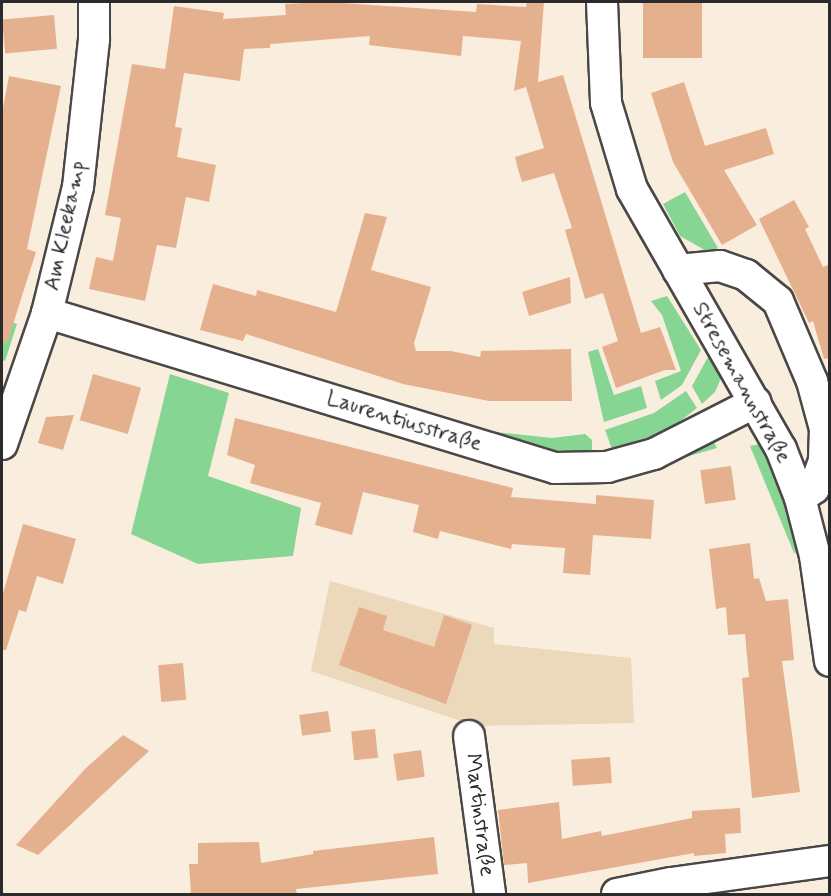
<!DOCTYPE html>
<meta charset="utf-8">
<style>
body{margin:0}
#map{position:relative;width:831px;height:896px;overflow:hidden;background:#f9eddd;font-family:Mynerve,sans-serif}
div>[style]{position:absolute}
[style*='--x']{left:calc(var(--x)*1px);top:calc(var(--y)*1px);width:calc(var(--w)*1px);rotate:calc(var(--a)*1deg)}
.built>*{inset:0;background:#ecd8ba}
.green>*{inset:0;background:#87d593}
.building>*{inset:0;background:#e5b08e;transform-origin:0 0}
.roads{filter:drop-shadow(2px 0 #4a4846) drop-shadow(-2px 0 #4a4846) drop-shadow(0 2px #4a4846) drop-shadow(0 -2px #4a4846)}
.street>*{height:30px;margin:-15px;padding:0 15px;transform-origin:15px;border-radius:15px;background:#fff}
span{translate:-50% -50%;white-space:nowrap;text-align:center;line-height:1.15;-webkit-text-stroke:4.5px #fff;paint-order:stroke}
.street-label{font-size:22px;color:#2b2b2b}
.frame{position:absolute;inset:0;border:3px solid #2b2b2b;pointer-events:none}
</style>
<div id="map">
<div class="built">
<div style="clip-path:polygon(330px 581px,494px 628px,494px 644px,631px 658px,634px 723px,476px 726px,311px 671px)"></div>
</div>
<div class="green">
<div style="clip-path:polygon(685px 192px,718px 248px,710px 253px,680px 236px,663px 204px)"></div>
<div style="clip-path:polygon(667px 296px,701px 350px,682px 385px,661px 400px,655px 381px,681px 371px,662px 315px,651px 301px)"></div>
<div style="clip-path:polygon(2px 319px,17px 324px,5px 361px,2px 360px)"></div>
<div style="clip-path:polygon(598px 349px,614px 395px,641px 386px,647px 408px,604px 422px,588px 352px)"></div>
<div style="clip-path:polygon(708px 357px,713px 357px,721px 378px,715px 392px,702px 404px,692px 386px)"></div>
<div style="clip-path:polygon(170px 374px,229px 393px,208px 476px,301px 508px,293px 556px,198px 564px,131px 534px)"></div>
<div style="clip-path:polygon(686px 391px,697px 408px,679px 422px,658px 434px,612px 449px,605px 430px,654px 413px)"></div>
<div style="clip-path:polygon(495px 432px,552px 438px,585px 434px,592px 440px,592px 452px,540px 450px,494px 436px)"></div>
<div style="clip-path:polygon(710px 435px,717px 448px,665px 463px)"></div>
<div style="clip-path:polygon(760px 444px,772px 465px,800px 552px,794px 553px,750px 446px)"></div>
</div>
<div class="building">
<div style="clip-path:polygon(327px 2px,476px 12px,477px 4px,526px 7px,527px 2px,544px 2px,538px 82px,563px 75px,641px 333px,660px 327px,676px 370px,665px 370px,616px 388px,602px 347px,618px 341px,603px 293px,585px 299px,565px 230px,572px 228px,554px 173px,522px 182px,518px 169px,515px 157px,544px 148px,526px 87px,514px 91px,521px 41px,463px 36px,461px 56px,369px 45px,370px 36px,270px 44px,270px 48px,244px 49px,240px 81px,184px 73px,175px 127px,182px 128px,177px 157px,216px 165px,209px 202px,186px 197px,176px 248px,157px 245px,145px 301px,89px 289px,96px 257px,113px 261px,121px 218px,105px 215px,132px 64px,165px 69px,174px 6px,224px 13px,223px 19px,286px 15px,285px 4px)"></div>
<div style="left:643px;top:2px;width:59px;height:56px"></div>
<div style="left:54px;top:15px;width:34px;height:52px;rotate:85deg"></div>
<div style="clip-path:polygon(9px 76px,61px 86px,27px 249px,36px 252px,7px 343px,2px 342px,2px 113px)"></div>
<div style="clip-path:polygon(684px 82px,705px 146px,766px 128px,774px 154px,724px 170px,757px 225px,722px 245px,673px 162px,651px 93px)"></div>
<div style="clip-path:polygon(794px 200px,809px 227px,805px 229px,823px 267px,830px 264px,830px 358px,824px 359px,813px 321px,809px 323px,759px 219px)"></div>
<div style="clip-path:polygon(365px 213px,387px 217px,371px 270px,431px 287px,414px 343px,416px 351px,451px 351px,480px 357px,481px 351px,571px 349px,572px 401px,489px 401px,403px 384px,246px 334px,243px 341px,200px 330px,213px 284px,256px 296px,257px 290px,336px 312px)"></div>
<div style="clip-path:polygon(570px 277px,571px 303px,529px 316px,522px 292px)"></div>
<div style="left:93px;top:374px;width:50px;height:48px;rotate:16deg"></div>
<div style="clip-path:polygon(74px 415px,63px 450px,38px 443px,46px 417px)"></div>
<div style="clip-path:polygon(235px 418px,513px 488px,511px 497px,596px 504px,596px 495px,654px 500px,651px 539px,593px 535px,590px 575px,563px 573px,565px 548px,512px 544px,511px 549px,440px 531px,438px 539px,413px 532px,419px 505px,363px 492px,352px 535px,315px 525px,321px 503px,250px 483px,255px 465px,227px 455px)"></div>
<div style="left:731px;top:466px;width:34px;height:31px;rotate:82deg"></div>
<div style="clip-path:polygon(23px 524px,76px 539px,63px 584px,37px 576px,26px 612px,19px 610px,6px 650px,2px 650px,2px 597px)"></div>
<div style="clip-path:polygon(750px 543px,754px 579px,759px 578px,766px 601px,788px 599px,794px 660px,782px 661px,800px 792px,752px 798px,742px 678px,749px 677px,745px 634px,728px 635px,726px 607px,716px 609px,709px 549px)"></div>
<div style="clip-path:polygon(359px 607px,387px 616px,383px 630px,434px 647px,444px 615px,472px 625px,446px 704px,339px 665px)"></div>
<div style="left:183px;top:663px;width:37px;height:25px;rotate:85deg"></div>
<div style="left:328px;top:711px;width:21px;height:29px;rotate:82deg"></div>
<div style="left:375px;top:729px;width:29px;height:24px;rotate:84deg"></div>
<div style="clip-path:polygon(123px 735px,149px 751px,38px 855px,16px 845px,86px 768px)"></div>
<div style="left:421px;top:750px;width:27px;height:28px;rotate:82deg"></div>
<div style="left:610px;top:757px;width:26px;height:39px;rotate:86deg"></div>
<div style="clip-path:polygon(559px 802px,562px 839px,601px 831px,602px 836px,692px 818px,692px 811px,740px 808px,741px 833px,725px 834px,726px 853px,694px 856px,694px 853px,528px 883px,527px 863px,504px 865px,498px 810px)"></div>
<div style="clip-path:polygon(434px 837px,438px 874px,296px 889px,297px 894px,191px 894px,189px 864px,198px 864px,198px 843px,259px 842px,261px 863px,313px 854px,313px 851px)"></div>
</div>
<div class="roads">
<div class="street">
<div style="--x:602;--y:2;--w:101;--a:87.7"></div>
<div style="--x:606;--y:103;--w:90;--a:73.2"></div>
<div style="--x:632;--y:189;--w:300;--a:60.2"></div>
<div style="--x:781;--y:449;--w:53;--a:68.8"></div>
<div style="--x:800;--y:498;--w:60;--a:75.5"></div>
<div style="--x:815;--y:556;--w:106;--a:81.9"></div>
<div style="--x:678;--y:270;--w:42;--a:-5.4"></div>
<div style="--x:720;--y:266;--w:28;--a:19"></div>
<div style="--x:746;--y:275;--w:41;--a:39.1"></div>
<div style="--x:778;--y:301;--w:87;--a:67"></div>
<div style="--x:812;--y:381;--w:50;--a:74.8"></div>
<div style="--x:825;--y:429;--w:32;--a:92"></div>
<div style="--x:824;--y:461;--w:29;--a:110"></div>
<div style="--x:814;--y:488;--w:17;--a:144"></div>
<div style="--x:47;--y:313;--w:531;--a:16.97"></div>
<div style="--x:555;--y:468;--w:52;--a:-1.1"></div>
<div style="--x:607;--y:467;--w:49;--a:-15.5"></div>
<div style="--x:654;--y:454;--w:114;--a:-27"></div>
<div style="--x:2;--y:444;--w:139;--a:-71"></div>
<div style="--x:47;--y:313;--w:130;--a:-76.2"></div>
<div style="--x:78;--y:187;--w:149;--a:-83.8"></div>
<div style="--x:94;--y:39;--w:37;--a:-90"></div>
<div style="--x:469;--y:736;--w:159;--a:82.4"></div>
<div style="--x:617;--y:894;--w:55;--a:-11.5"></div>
<div style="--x:671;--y:883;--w:161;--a:-7.9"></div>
</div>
</div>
<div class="street-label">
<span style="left:66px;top:226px;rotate:-78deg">Am Kleekamp</span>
<span style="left:741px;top:383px;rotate:61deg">Stresemannstraße</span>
<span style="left:404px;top:422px;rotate:17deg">Laurentiusstraße</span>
<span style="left:479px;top:815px;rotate:83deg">Martinstraße</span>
</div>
<div class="frame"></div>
</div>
